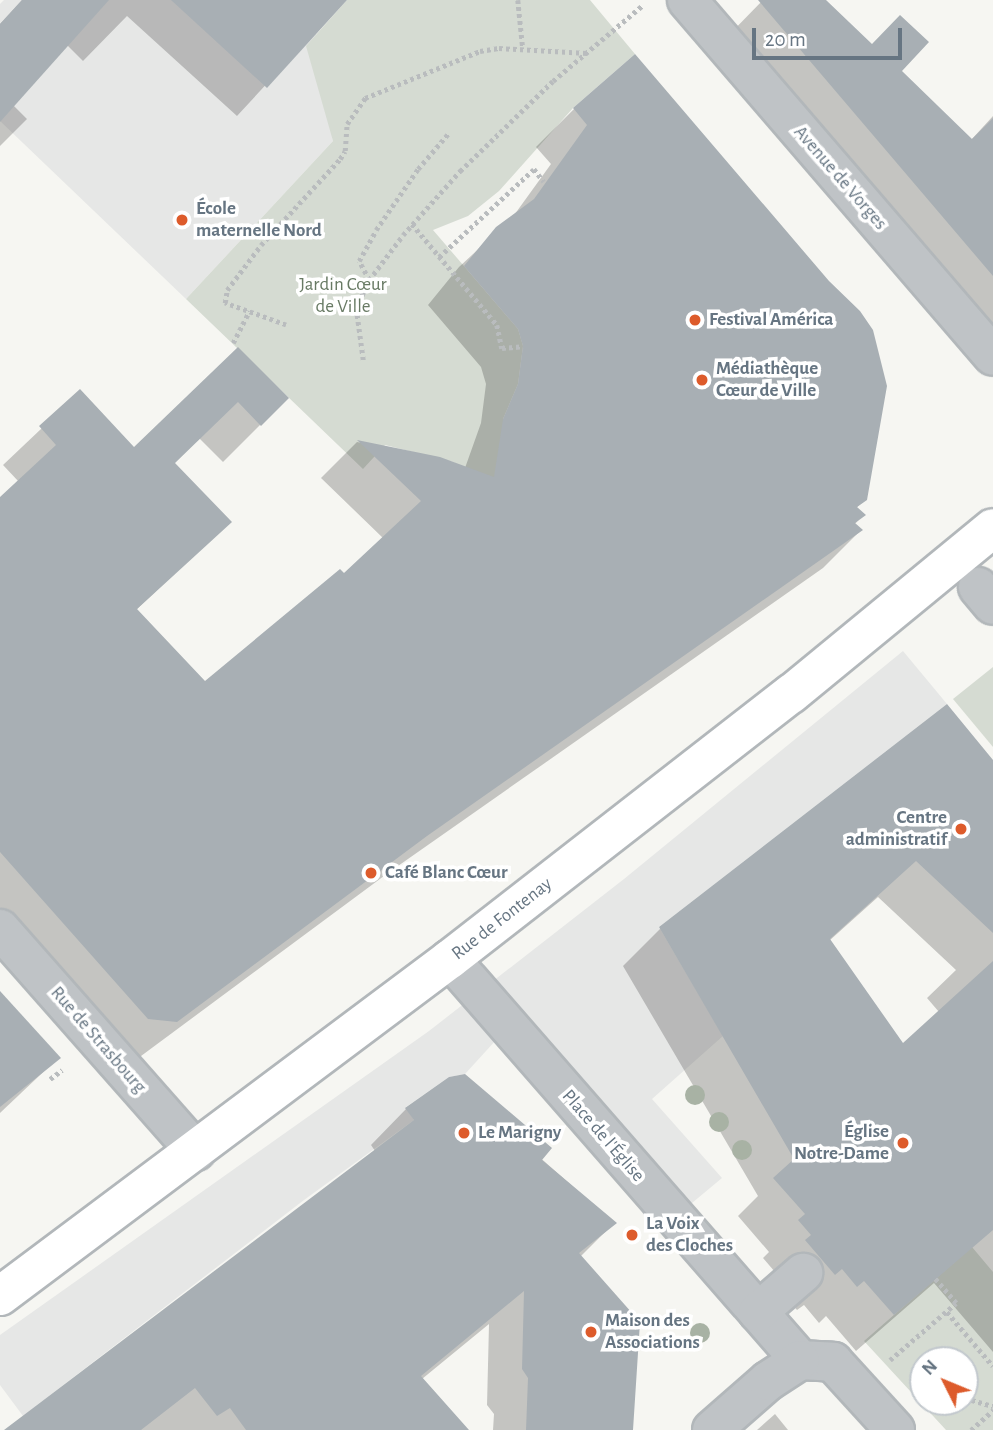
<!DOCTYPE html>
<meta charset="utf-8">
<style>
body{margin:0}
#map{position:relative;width:993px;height:1430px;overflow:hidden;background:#f6f6f2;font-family:"Alegreya Sans",sans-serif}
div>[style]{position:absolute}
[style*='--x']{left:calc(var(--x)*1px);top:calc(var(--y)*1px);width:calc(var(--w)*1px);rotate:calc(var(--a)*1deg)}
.built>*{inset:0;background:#e6e7e6}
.green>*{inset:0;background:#d5dbd2}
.shadow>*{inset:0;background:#0003}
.building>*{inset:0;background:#a8afb4}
.path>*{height:4.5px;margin-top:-2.25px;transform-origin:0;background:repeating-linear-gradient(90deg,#b9bcbe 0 3.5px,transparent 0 7px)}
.roads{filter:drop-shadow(2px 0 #b2b7ba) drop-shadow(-2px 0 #b2b7ba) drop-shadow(0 2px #b2b7ba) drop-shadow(0 -2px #b2b7ba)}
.minor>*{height:38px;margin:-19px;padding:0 19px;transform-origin:19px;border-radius:19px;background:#bfc3c6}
.major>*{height:38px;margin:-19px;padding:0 19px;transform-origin:19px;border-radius:19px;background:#fff}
.trees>*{width:20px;height:20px;margin:-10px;border-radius:50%;background:#a8b2a4}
.dots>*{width:19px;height:19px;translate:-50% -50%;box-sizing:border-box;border:4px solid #fff;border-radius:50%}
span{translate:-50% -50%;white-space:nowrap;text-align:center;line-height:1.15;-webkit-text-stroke:7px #fff;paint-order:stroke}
.street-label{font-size:19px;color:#667582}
.poi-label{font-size:19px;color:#667582;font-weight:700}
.left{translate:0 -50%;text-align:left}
.right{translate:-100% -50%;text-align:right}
.park-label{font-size:19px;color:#687a64}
.north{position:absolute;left:909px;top:1346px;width:70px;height:70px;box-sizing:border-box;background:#fff;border:2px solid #c2c8cd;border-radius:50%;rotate:313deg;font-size:19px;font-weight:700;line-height:28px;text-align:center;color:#667582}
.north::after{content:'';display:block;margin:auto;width:24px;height:32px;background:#dd5b2b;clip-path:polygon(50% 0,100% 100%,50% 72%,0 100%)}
.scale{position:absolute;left:752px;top:28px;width:150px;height:32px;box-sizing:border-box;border:4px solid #667582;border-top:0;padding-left:9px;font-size:21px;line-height:24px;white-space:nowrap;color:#667582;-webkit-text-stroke:5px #fff;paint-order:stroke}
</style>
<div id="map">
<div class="built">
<div style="clip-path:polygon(4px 0,347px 0,316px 34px,333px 141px,186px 299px,0 121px,0 4px)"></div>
<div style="clip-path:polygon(903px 651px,947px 704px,659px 927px,723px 1036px,652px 1099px,722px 1178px,674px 1218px,507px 1028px,465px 1074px,449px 1077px,406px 1107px,414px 1120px,304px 1200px,23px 1416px,0 1385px,0 1335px,429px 1031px,624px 879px)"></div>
</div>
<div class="green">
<div style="clip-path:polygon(347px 0,590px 0,635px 54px,573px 108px,499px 191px,468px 216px,433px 230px,518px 329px,523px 346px,518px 384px,503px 419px,508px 492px,453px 462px,385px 445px,363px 469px,186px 299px,333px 141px,306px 46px)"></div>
<div style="clip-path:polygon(993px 667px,993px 747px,953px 699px)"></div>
<div style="clip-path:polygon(evenodd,972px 1247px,993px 1272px,993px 1430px,946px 1430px,864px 1341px,972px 1247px,923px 1360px,965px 1360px,965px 1402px,923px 1402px,923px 1360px)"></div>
</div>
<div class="shadow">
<div style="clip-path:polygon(22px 0,344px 0,237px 116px,127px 16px,83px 61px,67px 45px,13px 105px,27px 119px,0 146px,0 24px)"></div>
<div style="clip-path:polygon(763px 0,823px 0,971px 140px,993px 116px,993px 358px,723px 41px)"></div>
<div style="clip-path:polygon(635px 57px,865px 500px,856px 508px,863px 515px,854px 525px,860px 531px,823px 568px,388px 873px,137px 1059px,0 932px,0 500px,19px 482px,3px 465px,80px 392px,134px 449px,238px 350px,287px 398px,223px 462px,199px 438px,173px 463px,229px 522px,136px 610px,205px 683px,344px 575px,384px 539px,321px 478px,357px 442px,439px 458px,465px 468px,481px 423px,486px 384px,481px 367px,428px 305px,459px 267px,512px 218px,551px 164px,536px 147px,574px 109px)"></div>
<div style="clip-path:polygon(evenodd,947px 707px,993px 763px,993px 1352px,934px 1283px,856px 1351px,826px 1316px,819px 1323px,804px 1305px,797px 1310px,769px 1278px,775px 1272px,763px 1258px,769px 1252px,738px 1216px,758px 1196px,623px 966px,660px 929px,947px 707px,878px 897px,956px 970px,927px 998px,939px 1012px,903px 1045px,829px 941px,878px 897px)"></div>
<div style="clip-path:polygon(0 993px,58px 1058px,0 1113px)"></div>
<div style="clip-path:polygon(450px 1078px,614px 1223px,580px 1257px,617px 1430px,493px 1430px,494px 1414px,487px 1405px,489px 1324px,422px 1379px,466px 1430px,9px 1430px,375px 1151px,371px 1145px,406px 1109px)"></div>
<div style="clip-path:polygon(775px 1414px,788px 1430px,757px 1430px)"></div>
</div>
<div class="building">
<div style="clip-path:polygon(22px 0,109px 0,0 122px,0 24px)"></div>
<div style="clip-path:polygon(171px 0,347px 0,267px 88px)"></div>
<div style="clip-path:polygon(758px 0,826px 0,872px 44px,900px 15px,929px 42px,902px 71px,972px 139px,993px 118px,993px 276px)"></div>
<div style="clip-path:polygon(635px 54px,829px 281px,860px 311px,873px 330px,887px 386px,867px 500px,857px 507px,866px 515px,855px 523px,863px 530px,427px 836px,177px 1022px,148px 1019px,0 852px,0 497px,56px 445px,39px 426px,80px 389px,134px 447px,238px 347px,289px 398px,261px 426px,238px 402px,175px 463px,232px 522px,137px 609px,205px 681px,340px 569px,344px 573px,421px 501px,357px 440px,440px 457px,494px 477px,503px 419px,518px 384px,523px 346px,518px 329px,464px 266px,496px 227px,534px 199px,587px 125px,573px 108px)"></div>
<div style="clip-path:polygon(947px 704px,993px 760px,993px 933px,916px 861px,830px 939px,903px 1043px,993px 961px,993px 1230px,894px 1315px,864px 1281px,857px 1287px,842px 1269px,835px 1275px,805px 1240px,811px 1235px,798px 1220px,805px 1214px,773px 1178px,794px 1159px,659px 927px)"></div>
<div style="clip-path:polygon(0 991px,61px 1058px,0 1107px)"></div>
<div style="clip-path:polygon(465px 1074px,552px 1148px,542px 1160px,617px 1223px,579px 1253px,640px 1322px,633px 1430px,526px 1430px,528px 1378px,522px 1369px,524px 1291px,421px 1376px,469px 1430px,246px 1430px,230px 1408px,217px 1416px,195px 1388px,141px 1430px,4px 1430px,414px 1120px,405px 1108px,449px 1077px)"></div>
</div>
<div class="path">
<div style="--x:518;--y:0;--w:49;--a:84.2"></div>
<div style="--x:412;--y:224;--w:132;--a:49.9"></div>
<div style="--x:497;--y:325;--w:24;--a:78"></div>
<div style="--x:502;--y:348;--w:21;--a:-5"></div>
<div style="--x:439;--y:257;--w:129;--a:-42.8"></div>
<div style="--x:534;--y:169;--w:16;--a:52"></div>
<div style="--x:369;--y:280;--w:21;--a:-118"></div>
<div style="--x:359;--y:261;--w:35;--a:-61"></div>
<div style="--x:376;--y:230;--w:74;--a:-55.5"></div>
<div style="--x:418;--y:169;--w:46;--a:-49.4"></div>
<div style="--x:286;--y:325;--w:65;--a:-160.2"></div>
<div style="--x:225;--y:303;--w:13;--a:-81"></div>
<div style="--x:227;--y:290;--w:56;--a:-52.9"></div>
<div style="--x:261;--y:245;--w:117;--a:-47.4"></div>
<div style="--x:340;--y:159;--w:9;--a:-58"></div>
<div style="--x:345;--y:151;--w:27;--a:-86"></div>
<div style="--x:347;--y:124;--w:32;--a:-55"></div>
<div style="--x:365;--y:98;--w:124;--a:-22.2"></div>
<div style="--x:480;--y:51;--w:19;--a:-9"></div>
<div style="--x:499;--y:48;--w:88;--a:3.3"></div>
<div style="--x:233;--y:343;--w:36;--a:-63"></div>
<div style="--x:363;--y:360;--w:52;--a:-97.7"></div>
<div style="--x:356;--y:308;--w:31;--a:-65"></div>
<div style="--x:369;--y:280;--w:56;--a:-52.9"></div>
<div style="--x:403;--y:235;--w:86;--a:-48.3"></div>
<div style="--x:460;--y:171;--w:129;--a:-44.1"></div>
<div style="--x:553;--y:81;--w:118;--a:-40.2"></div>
<div style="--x:50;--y:1079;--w:15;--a:-37"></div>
<div style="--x:947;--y:1312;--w:71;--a:49.6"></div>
<div style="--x:890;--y:1360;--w:87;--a:-40.8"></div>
<div style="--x:956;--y:1303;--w:32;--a:-131"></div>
<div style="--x:965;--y:1398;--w:29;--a:16"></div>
<div style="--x:971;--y:1430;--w:30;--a:-42"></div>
</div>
<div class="roads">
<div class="minor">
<div style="--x:687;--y:0;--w:469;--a:49.3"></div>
<div style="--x:978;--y:587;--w:23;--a:50"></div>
<div style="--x:0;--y:929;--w:296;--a:48.6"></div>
<div style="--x:450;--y:959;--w:532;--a:48.88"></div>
<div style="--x:758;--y:1312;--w:60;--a:-40.9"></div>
<div style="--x:800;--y:1360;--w:33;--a:3"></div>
<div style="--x:833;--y:1362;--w:92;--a:47.6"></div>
<div style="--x:712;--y:1430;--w:74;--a:-41.2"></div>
<div style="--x:768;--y:1381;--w:38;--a:-33"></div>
</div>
<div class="major">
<div style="--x:0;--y:1296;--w:562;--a:-36.83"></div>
<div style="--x:450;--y:959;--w:432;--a:-37.9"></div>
<div style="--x:791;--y:694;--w:261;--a:-39.4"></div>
</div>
</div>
<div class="trees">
<div style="left:695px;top:1095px"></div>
<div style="left:719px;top:1122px"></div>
<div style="left:742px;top:1150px"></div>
<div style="left:700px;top:1333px"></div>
</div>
<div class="dots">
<div style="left:182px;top:220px;background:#dd5b2b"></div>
<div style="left:695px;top:320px;background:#dd5b2b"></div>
<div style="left:702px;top:380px;background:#dd5b2b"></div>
<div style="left:961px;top:829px;background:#dd5b2b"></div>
<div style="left:371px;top:873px;background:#dd5b2b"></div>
<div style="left:464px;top:1133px;background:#dd5b2b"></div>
<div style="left:903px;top:1143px;background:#dd5b2b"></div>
<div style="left:632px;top:1235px;background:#dd5b2b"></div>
<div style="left:591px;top:1332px;background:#dd5b2b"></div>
</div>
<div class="street-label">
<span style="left:840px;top:178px;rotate:49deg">Avenue de Vorges</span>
<span style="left:502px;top:919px;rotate:-38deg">Rue de Fontenay</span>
<span style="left:98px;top:1040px;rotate:49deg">Rue de Strasbourg</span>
<span style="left:603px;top:1136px;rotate:49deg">Place de l'Église</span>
</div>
<div class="poi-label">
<span class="left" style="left:196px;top:220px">École<br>maternelle Nord</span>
<span class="left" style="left:709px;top:320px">Festival América</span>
<span class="left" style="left:716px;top:380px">Médiathèque<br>Cœur de Ville</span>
<span class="right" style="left:947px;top:829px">Centre<br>administratif</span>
<span class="left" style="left:385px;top:873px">Café Blanc Cœur</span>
<span class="right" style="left:889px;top:1143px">Église<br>Notre-Dame</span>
<span class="left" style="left:478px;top:1133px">Le Marigny</span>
<span class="left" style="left:646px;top:1235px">La Voix<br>des Cloches</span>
<span class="left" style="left:605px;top:1332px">Maison des<br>Associations</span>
</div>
<div class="park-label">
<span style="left:343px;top:296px">Jardin Cœur<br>de Ville</span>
</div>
<div class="north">N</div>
<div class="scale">20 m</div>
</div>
